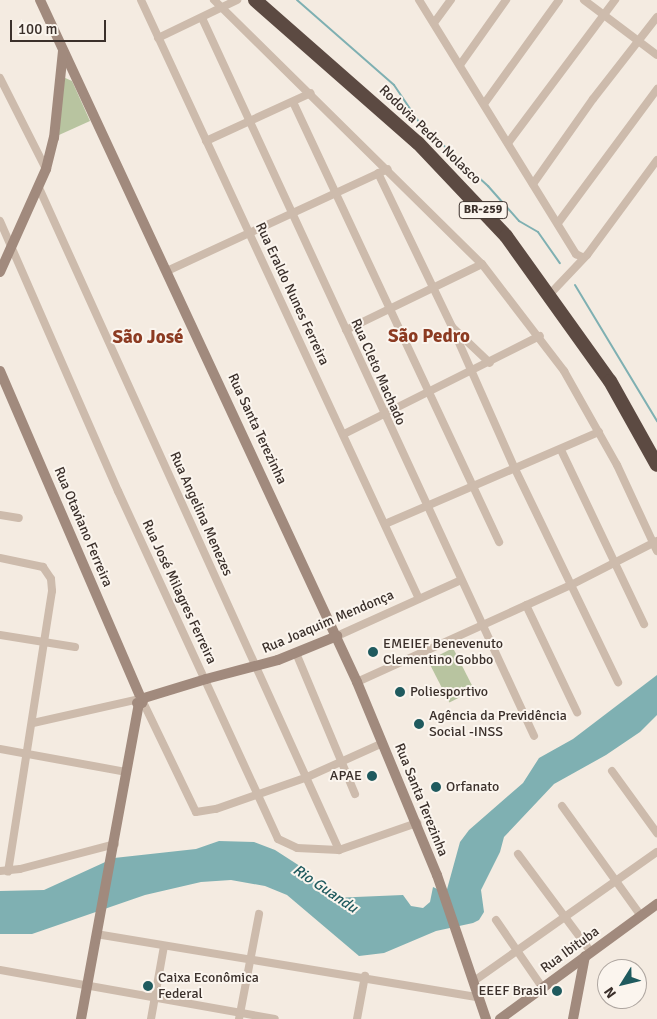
<!DOCTYPE html>
<meta charset="utf-8">
<style>
body{margin:0}
#map{position:relative;width:657px;height:1019px;overflow:hidden;background:#f4ebe1;font-family:Signika,sans-serif}
div>[style]{position:absolute}
[style*='--x']{left:calc(var(--x)*1px);top:calc(var(--y)*1px);width:calc(var(--w)*1px);rotate:calc(var(--a)*1deg)}
.green>*{inset:0;background:#b8c4a0;transform-origin:0 0}
.water>*{inset:0;background:#7fb0b2}
.stream>*{height:2px;margin:-1px;padding:0 1px;transform-origin:1px;border-radius:1px;background:#7fb0b2}
.street>*{height:8px;margin:-4px;padding:0 4px;transform-origin:4px;border-radius:4px;background:#cdbbac}
.secondary>*{height:10px;margin:-5px;padding:0 5px;transform-origin:5px;border-radius:5px;background:#a18a7d}
.highway>*{height:14px;margin:-7px;padding:0 7px;transform-origin:7px;border-radius:7px;background:#5c4a42}
.dots>*{width:14px;height:14px;translate:-50% -50%;box-sizing:border-box;border:2px solid #fbf5ee;border-radius:50%}
span{translate:-50% -50%;white-space:nowrap;text-align:center;line-height:1.15;-webkit-text-stroke:4px #fbf5ee;paint-order:stroke}
.shield-label span{padding:1px 4px;background:#fbf5ee;border:1px solid;border-radius:4px;-webkit-text-stroke-width:0}
.shield-label{font-size:12px;color:#3b302b;font-weight:700}
.street-label{font-size:14px;color:#3b302b}
.poi-label{font-size:14px;color:#3b302b}
.left{translate:0 -50%;text-align:left}
.right{translate:-100% -50%;text-align:right}
.water-label{font-size:15px;color:#1f5a5e;font-style:italic}
.district-label{font-size:19px;color:#8c3b22;font-weight:700}
.north{position:absolute;left:597px;top:959px;width:50px;height:50px;box-sizing:border-box;background:#fbf5ee;border:1px solid #aea6a0;border-radius:50%;rotate:234deg;font-size:14px;font-weight:700;line-height:20px;text-align:center;color:#3b302b}
.north::after{content:'';display:block;margin:auto;width:18px;height:22px;background:#1f5a5e;clip-path:polygon(50% 0,100% 100%,50% 72%,0 100%)}
.scale{position:absolute;left:10px;top:20px;width:96px;height:22px;box-sizing:border-box;border:2px solid #3b302b;border-top:0;padding-left:6px;font-size:15px;line-height:18px;white-space:nowrap;color:#3b302b;-webkit-text-stroke:4px #fbf5ee;paint-order:stroke}
</style>
<div id="map">
<div class="green">
<div style="clip-path:polygon(63px 77px,72px 81px,90px 121px,59px 135px)"></div>
<div style="left:453px;top:648px;width:47px;height:28px;rotate:63deg"></div>
</div>
<div class="water">
<div style="clip-path:polygon(657px 675px,657px 715px,640px 732px,606px 755px,554px 784px,504px 837px,500px 852px,481px 890px,484px 912px,479px 920px,473px 923px,436px 931px,384px 953px,359px 956px,287px 895px,265px 886px,231px 880px,201px 882px,145px 895px,32px 934px,0 934px,0 891px,44px 890px,114px 858px,196px 849px,219px 841px,254px 842px,275px 850px,306px 870px,319px 888px,332px 898px,403px 895px,411px 906px,423px 908px,430px 902px,433px 887px,446px 893px,460px 842px,469px 830px,523px 783px,539px 758px,573px 739px)"></div>
</div>
<div class="stream">
<div style="--x:297;--y:0;--w:129;--a:41.2"></div>
<div style="--x:394;--y:85;--w:48;--a:56"></div>
<div style="--x:421;--y:125;--w:91;--a:42.3"></div>
<div style="--x:488;--y:186;--w:47;--a:48.5"></div>
<div style="--x:519;--y:221;--w:22;--a:30"></div>
<div style="--x:538;--y:232;--w:38;--a:55"></div>
<div style="--x:575;--y:285;--w:159;--a:58.9"></div>
</div>
<div class="street">
<div style="--x:141;--y:0;--w:660;--a:65.1"></div>
<div style="--x:214;--y:0;--w:376;--a:44.6"></div>
<div style="--x:482;--y:264;--w:135;--a:52.5"></div>
<div style="--x:564;--y:371;--w:108;--a:60.6"></div>
<div style="--x:617;--y:465;--w:95;--a:65.1"></div>
<div style="--x:419;--y:0;--w:299;--a:58.3"></div>
<div style="--x:576;--y:254;--w:7;--a:27"></div>
<div style="--x:584;--y:0;--w:91;--a:37"></div>
<div style="--x:202;--y:18;--w:791;--a:65.18"></div>
<div style="--x:434;--y:23;--w:29;--a:-54"></div>
<div style="--x:158;--y:38;--w:88;--a:-25.7"></div>
<div style="--x:460;--y:65;--w:80;--a:-54.7"></div>
<div style="--x:0;--y:78;--w:102;--a:63.2"></div>
<div style="--x:293;--y:102;--w:486;--a:64.9"></div>
<div style="--x:484;--y:104;--w:128;--a:-54.2"></div>
<div style="--x:206;--y:141;--w:115;--a:-24.6"></div>
<div style="--x:508;--y:143;--w:179;--a:-53.2"></div>
<div style="--x:378;--y:173;--w:171;--a:64.3"></div>
<div style="--x:452;--y:327;--w:52;--a:43.5"></div>
<div style="--x:533;--y:184;--w:104;--a:-54.8"></div>
<div style="--x:593;--y:99;--w:104;--a:-52"></div>
<div style="--x:39;--y:188;--w:727;--a:65.62"></div>
<div style="--x:0;--y:221;--w:295;--a:66.4"></div>
<div style="--x:118;--y:491;--w:383;--a:65.3"></div>
<div style="--x:278;--y:839;--w:21;--a:25"></div>
<div style="--x:297;--y:848;--w:42;--a:2.7"></div>
<div style="--x:339;--y:850;--w:83;--a:-19.1"></div>
<div style="--x:558;--y:223;--w:167;--a:-53.5"></div>
<div style="--x:167;--y:271;--w:243;--a:-24.8"></div>
<div style="--x:550;--y:294;--w:54;--a:-46.5"></div>
<div style="--x:587;--y:255;--w:118;--a:-53.6"></div>
<div style="--x:452;--y:327;--w:155;--a:66.1"></div>
<div style="--x:515;--y:469;--w:237;--a:64.2"></div>
<div style="--x:346;--y:330;--w:151;--a:-25.9"></div>
<div style="--x:344;--y:434;--w:219;--a:-26.6"></div>
<div style="--x:561;--y:450;--w:193;--a:64.5"></div>
<div style="--x:0;--y:515;--w:19;--a:9"></div>
<div style="--x:385;--y:524;--w:233;--a:-23.3"></div>
<div style="--x:0;--y:558;--w:44;--a:11.8"></div>
<div style="--x:43;--y:567;--w:14;--a:56"></div>
<div style="--x:51;--y:579;--w:12;--a:85"></div>
<div style="--x:52;--y:591;--w:284;--a:98.9"></div>
<div style="--x:526;--y:605;--w:119;--a:64.5"></div>
<div style="--x:0;--y:635;--w:76;--a:9.1"></div>
<div style="--x:337;--y:636;--w:136;--a:-24.3"></div>
<div style="--x:296;--y:653;--w:153;--a:67.3"></div>
<div style="--x:357;--y:682;--w:235;--a:-24.4"></div>
<div style="--x:571;--y:585;--w:97;--a:-27.1"></div>
<div style="--x:143;--y:702;--w:122;--a:64.3"></div>
<div style="--x:196;--y:812;--w:20;--a:-9"></div>
<div style="--x:216;--y:809;--w:94;--a:-19.2"></div>
<div style="--x:305;--y:778;--w:85;--a:-24.2"></div>
<div style="--x:33;--y:723;--w:105;--a:-12.7"></div>
<div style="--x:0;--y:749;--w:129;--a:10.3"></div>
<div style="--x:612;--y:771;--w:77;--a:54"></div>
<div style="--x:562;--y:806;--w:135;--a:54.3"></div>
<div style="--x:518;--y:854;--w:122;--a:53.3"></div>
<div style="--x:0;--y:871;--w:20;--a:-6"></div>
<div style="--x:20;--y:869;--w:98;--a:-14.7"></div>
<div style="--x:496;--y:920;--w:81;--a:55.5"></div>
<div style="--x:96;--y:934;--w:387;--a:9.4"></div>
<div style="--x:0;--y:970;--w:279;--a:10.1"></div>
<div style="--x:474;--y:981;--w:224;--a:-35.2"></div>
<div style="--x:151;--y:1019;--w:74;--a:-79.9"></div>
<div style="--x:239;--y:1019;--w:107;--a:-79.2"></div>
<div style="--x:357;--y:1019;--w:44;--a:-79.5"></div>
</div>
<div class="secondary">
<div style="--x:40;--y:0;--w:752;--a:65.07"></div>
<div style="--x:357;--y:682;--w:209;--a:67.5"></div>
<div style="--x:437;--y:875;--w:152;--a:71.2"></div>
<div style="--x:0;--y:272;--w:113;--a:-65.9"></div>
<div style="--x:46;--y:169;--w:32;--a:-76"></div>
<div style="--x:54;--y:138;--w:87;--a:-84.1"></div>
<div style="--x:0;--y:371;--w:352;--a:66.7"></div>
<div style="--x:137;--y:703;--w:5;--a:0"></div>
<div style="--x:142;--y:703;--w:5;--a:-68"></div>
<div style="--x:144;--y:698;--w:65;--a:-17"></div>
<div style="--x:206;--y:679;--w:74;--a:-14.8"></div>
<div style="--x:278;--y:660;--w:64;--a:-22.1"></div>
<div style="--x:81;--y:1019;--w:320;--a:-79.6"></div>
<div style="--x:500;--y:1019;--w:195;--a:-36.2"></div>
<div style="--x:573;--y:1019;--w:64;--a:-79.2"></div>
</div>
<div class="highway">
<div style="--x:255;--y:0;--w:217;--a:41.3"></div>
<div style="--x:418;--y:143;--w:128;--a:46.6"></div>
<div style="--x:506;--y:236;--w:178;--a:54.4"></div>
<div style="--x:610;--y:381;--w:96;--a:60.8"></div>
</div>
<div class="dots">
<div style="left:373px;top:652px;background:#1f5a5e"></div>
<div style="left:400px;top:692px;background:#1f5a5e"></div>
<div style="left:419px;top:724px;background:#1f5a5e"></div>
<div style="left:372px;top:776px;background:#1f5a5e"></div>
<div style="left:436px;top:787px;background:#1f5a5e"></div>
<div style="left:148px;top:986px;background:#1f5a5e"></div>
<div style="left:557px;top:991px;background:#1f5a5e"></div>
</div>
<div class="shield-label">
<span style="left:483px;top:210px">BR-259</span>
</div>
<div class="street-label">
<span style="left:430px;top:135px;rotate:44deg">Rodovia Pedro Nolasco</span>
<span style="left:292px;top:294px;rotate:65deg">Rua Eraldo Nunes Ferreira</span>
<span style="left:378px;top:372px;rotate:66deg">Rua Cleto Machado</span>
<span style="left:257px;top:429px;rotate:65deg">Rua Santa Terezinha</span>
<span style="left:201px;top:514px;rotate:66deg">Rua Angelina Menezes</span>
<span style="left:83px;top:527px;rotate:67deg">Rua Otaviano Ferreira</span>
<span style="left:179px;top:592px;rotate:65deg">Rua José Milagres Ferreira</span>
<span style="left:328px;top:622px;rotate:-23deg">Rua Joaquim Mendonça</span>
<span style="left:421px;top:800px;rotate:68deg">Rua Santa Terezinha</span>
<span style="left:570px;top:950px;rotate:-36deg">Rua Ibituba</span>
</div>
<div class="poi-label">
<span class="left" style="left:383px;top:652px">EMEIEF Benevenuto<br>Clementino Gobbo</span>
<span class="left" style="left:410px;top:692px">Poliesportivo</span>
<span class="left" style="left:429px;top:724px">Agência da Previdência<br>Social -INSS</span>
<span class="right" style="left:362px;top:776px">APAE</span>
<span class="left" style="left:446px;top:787px">Orfanato</span>
<span class="left" style="left:158px;top:986px">Caixa Econômica<br>Federal</span>
<span class="right" style="left:547px;top:991px">EEEF Brasil</span>
</div>
<div class="water-label">
<span style="left:325px;top:889px;rotate:34deg">Rio Guandu</span>
</div>
<div class="district-label">
<span style="left:429px;top:337px">São Pedro</span>
<span style="left:148px;top:338px">São José</span>
</div>
<div class="north">N</div>
<div class="scale">100 m</div>
</div>
